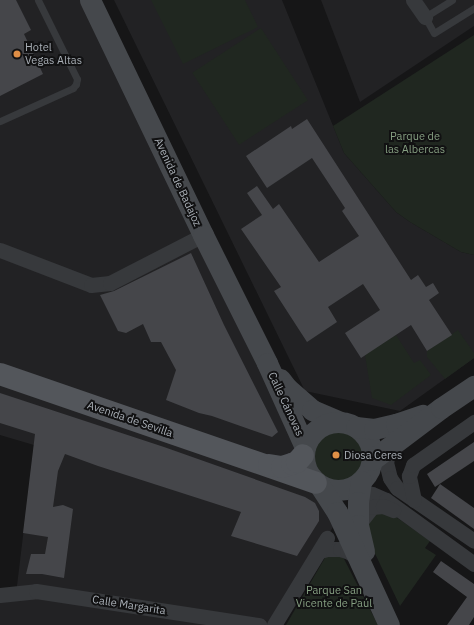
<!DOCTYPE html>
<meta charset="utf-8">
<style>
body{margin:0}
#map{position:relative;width:474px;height:625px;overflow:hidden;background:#161617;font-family:"IBM Plex Sans",sans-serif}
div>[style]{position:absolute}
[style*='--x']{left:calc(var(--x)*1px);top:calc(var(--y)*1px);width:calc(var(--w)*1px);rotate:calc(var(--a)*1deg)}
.built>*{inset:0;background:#222224}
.green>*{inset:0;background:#202720;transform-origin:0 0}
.building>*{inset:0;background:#45464a}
.service>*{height:7px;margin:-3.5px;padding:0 3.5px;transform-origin:3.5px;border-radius:3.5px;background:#37393c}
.minor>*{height:15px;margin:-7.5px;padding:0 7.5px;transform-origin:7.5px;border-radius:7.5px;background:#37393c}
.secondary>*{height:21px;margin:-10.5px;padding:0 10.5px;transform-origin:10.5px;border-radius:10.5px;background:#45484c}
.secondary>.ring{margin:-10.5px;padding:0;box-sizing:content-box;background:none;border:21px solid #45484c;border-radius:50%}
.primary>*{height:22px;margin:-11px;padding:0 11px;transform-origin:11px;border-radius:11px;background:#53565b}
.dots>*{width:11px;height:11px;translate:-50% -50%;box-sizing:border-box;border:2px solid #111112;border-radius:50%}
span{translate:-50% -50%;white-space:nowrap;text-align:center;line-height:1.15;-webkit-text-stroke:4px #111112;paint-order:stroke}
.poi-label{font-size:11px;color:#a9afb6}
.left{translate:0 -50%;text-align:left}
.park-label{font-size:11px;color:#869f82}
.street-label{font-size:11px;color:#a9afb6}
</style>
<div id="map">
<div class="built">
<div style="clip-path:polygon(0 0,90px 0,333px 527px,274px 625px,0 625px,0 595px,16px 594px,34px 445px,0 435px)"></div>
<div style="clip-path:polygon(114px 0,282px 0,344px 153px,396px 212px,410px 222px,461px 252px,474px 255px,474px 358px,400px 411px,305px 391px)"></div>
<div style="clip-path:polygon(321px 0,474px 0,474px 26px,360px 102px)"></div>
</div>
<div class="green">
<div style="clip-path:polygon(151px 0,245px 0,258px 27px,183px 64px)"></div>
<div style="left:261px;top:28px;width:86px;height:82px;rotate:57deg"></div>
<div style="clip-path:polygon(474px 35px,474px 255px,461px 252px,410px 222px,396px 212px,344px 153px,333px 126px)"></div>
<div style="clip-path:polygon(458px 330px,474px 353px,474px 358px,445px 379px,427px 357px,427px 351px)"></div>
<div style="clip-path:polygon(396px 335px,414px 363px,420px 360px,431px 375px,391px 405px,372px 398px,365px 355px)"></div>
<div style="clip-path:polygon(331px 422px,364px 435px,369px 443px,372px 452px,367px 475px,342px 490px,327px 489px,316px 483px,304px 465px,308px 438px,321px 426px)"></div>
<div style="clip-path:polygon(389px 512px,430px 541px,425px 548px,436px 555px,400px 606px,369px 541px,369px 521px,375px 513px)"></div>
<div style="clip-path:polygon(342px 555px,378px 625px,286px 625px,326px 556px)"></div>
</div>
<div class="building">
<div style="clip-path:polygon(0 0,16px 0,31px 30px,24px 34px,43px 74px,0 96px)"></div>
<div style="clip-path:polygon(307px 119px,411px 280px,418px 275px,426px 287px,433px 283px,439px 293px,429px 300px,452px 335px,427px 351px,411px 325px,361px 358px,345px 333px,380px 310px,363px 284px,328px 307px,337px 322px,307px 342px,274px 291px,281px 287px,241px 229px,262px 215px,247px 193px,257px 186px,273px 209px,279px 204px,319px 262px,359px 236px,342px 211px,345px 208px,312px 158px,267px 188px,246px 156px,291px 126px,292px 129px)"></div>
<div style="clip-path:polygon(191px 253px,224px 325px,278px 432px,272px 437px,212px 416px,199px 413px,166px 400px,176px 370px,161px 342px,151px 342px,143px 324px,126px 333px,118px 331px,100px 295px,114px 291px)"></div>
<div style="clip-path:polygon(0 393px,164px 447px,305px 497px,315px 503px,319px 511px,319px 521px,297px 556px,231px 536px,241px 512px,98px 466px,65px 454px,58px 471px,53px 507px,63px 505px,73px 509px,64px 578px,42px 574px,26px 574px,31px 554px,45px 554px,48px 537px,23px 533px,35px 434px,0 423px)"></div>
<div style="clip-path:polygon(474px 442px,474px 461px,435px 487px,427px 474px)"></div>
<div style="clip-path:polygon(440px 484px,474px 508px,474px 529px,431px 498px)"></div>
<div style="clip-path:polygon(441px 561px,474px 584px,474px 617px,469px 625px,447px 625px,467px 597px,433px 572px)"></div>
</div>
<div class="service">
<div style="--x:452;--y:0;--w:32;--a:148"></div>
<div style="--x:425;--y:17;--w:18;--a:61"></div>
<div style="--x:434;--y:33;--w:47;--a:-32"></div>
<div style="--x:0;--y:121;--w:80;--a:-24.3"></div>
<div style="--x:73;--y:88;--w:5;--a:-53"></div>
<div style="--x:76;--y:84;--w:5;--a:-79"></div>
<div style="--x:77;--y:79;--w:88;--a:-116.3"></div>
</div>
<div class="minor">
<div style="--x:413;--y:0;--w:21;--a:55"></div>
<div style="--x:0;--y:250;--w:97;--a:21"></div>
<div style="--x:91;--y:285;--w:19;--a:-6"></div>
<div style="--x:110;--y:283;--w:105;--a:-27.3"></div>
<div style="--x:395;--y:444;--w:10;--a:127"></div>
<div style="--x:389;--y:452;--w:10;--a:107"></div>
<div style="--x:386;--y:462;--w:16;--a:76"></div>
<div style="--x:390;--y:478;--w:12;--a:55"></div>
<div style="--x:397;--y:488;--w:93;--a:34.5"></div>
<div style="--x:347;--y:489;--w:25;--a:11"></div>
<div style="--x:372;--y:494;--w:15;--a:23"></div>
<div style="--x:386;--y:500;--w:109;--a:36"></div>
<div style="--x:414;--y:500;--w:25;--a:-102"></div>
<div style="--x:409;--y:476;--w:12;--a:-70"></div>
<div style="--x:413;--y:465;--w:75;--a:-35.2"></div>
<div style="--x:358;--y:525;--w:23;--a:-52"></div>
<div style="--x:372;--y:507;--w:11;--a:-5"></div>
<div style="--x:383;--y:506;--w:11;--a:22"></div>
<div style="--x:320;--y:551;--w:7;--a:-16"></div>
<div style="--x:327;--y:549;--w:13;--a:0"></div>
<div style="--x:340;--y:549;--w:7;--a:16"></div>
<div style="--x:347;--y:551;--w:13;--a:32"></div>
<div style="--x:0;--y:595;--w:36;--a:-6"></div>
<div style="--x:36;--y:591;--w:226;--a:8.7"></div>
<div style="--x:274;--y:625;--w:102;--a:-58.7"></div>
</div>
<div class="secondary">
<div style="--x:90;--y:0;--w:261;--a:64.3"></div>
<div style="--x:203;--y:235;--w:143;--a:63.4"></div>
<div style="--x:267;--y:363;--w:92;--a:65.7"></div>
<div style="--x:280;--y:379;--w:11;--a:52"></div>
<div style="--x:287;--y:388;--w:33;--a:41"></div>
<div style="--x:312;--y:410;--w:30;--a:23"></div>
<div class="ring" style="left:304px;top:422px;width:47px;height:47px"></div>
<div style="--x:356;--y:427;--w:18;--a:6"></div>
<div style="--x:374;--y:429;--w:23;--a:-13"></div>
<div style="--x:396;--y:424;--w:28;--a:-19"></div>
<div style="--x:372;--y:460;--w:86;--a:-37"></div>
<div style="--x:441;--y:408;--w:40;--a:-34"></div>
<div style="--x:361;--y:481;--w:21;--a:98"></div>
<div style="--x:358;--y:502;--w:23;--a:90"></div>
<div style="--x:358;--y:525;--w:27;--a:77"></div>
<div style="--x:320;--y:486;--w:31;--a:57"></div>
<div style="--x:337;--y:512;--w:124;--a:65.3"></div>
</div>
<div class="primary">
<div style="--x:0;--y:374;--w:334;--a:19"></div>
<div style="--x:269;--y:465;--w:13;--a:9"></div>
<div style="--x:282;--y:467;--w:10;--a:-17"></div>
<div style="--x:292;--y:464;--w:5;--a:-22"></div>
<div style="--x:297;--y:462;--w:9;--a:-49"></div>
</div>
<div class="dots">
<div style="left:17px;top:54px;background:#df8e46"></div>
<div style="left:336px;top:455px;background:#df8e46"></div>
</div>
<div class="poi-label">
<span class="left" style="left:25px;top:54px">Hotel<br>Vegas Altas</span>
<span class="left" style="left:344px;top:455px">Diosa Ceres</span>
</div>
<div class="park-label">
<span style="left:415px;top:143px">Parque de<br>las Albercas</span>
<span style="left:334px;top:597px">Parque San<br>Vicente de Paúl</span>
</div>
<div class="street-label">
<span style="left:178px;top:182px;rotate:65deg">Avenida de Badajoz</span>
<span style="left:286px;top:404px;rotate:65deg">Calle Cánovas</span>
<span style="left:130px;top:419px;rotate:19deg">Avenida de Sevilla</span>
<span style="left:129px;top:605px;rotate:9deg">Calle Margarita</span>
</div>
</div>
